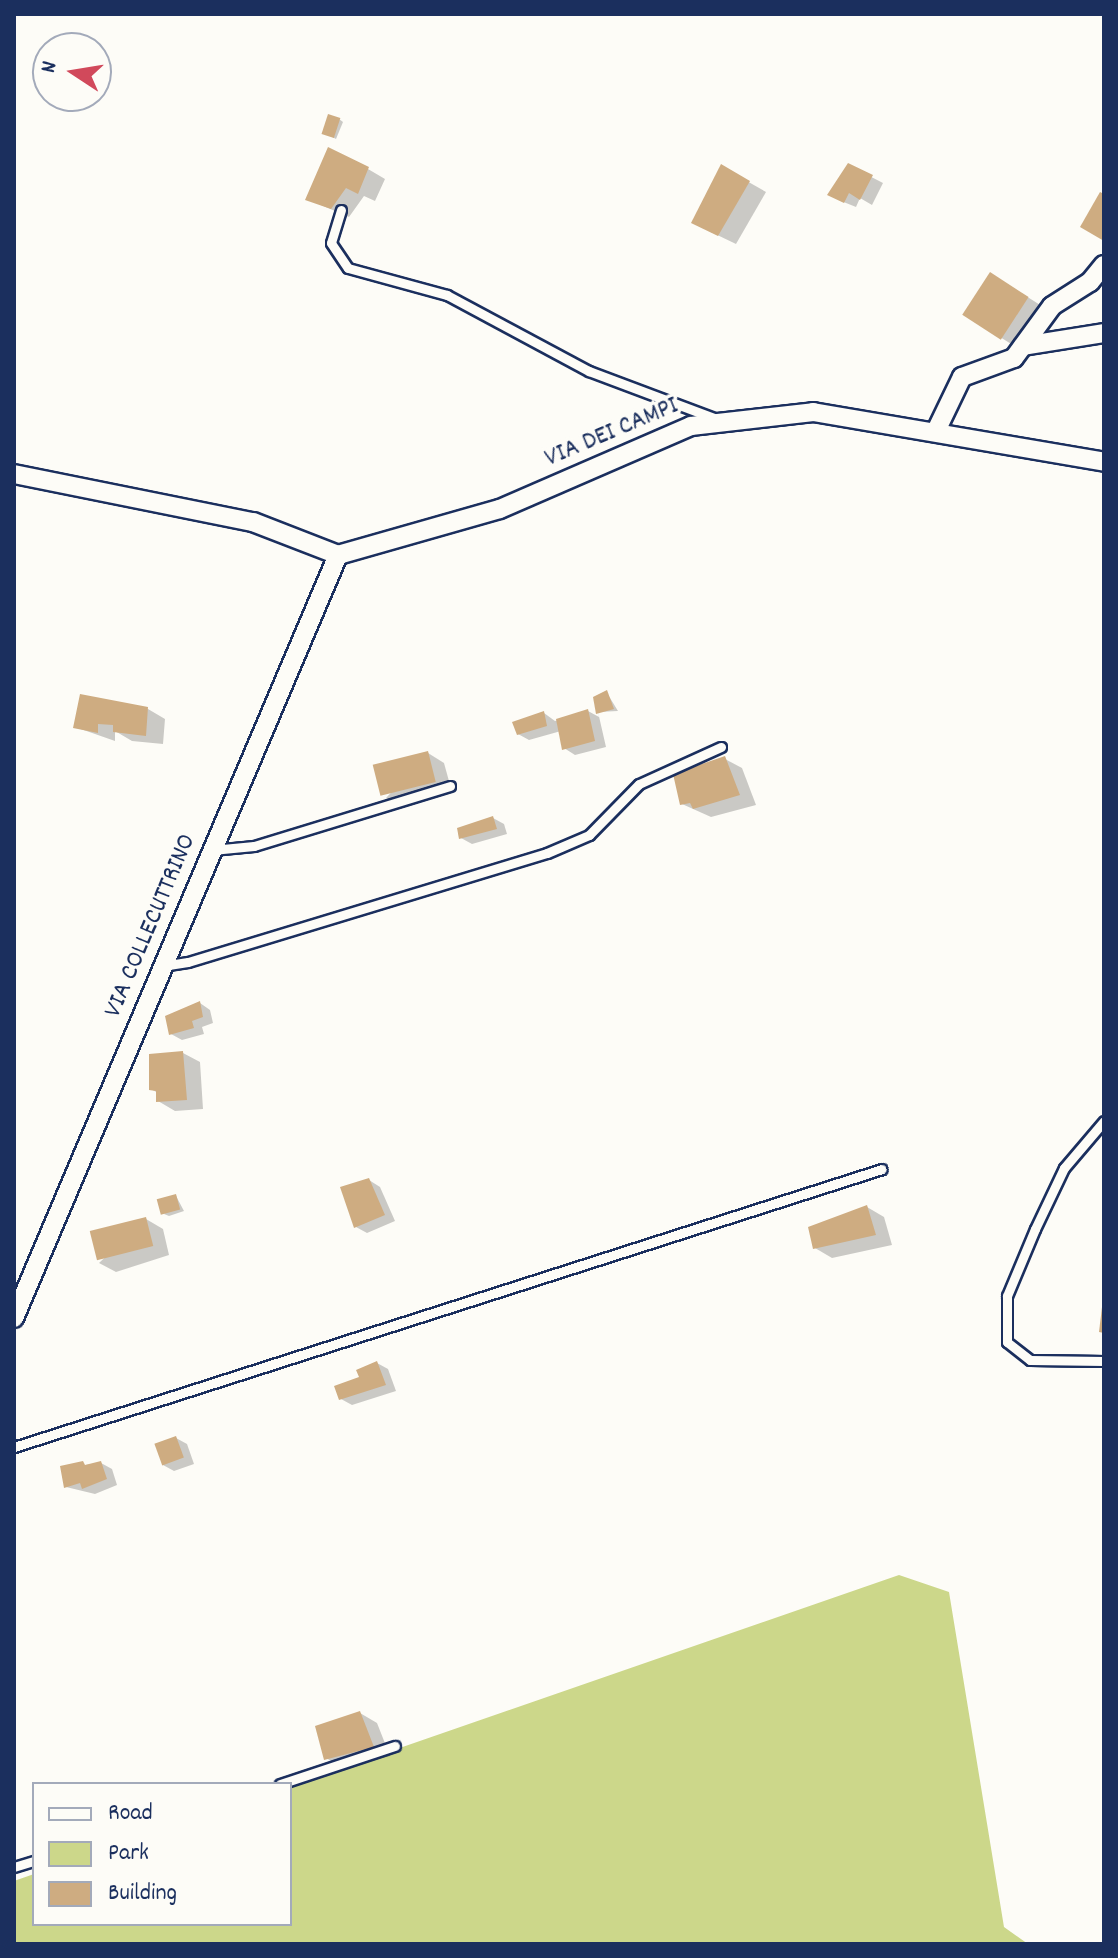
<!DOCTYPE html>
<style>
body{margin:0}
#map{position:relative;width:1118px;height:1958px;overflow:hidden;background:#fdfcf7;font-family:Dekko,sans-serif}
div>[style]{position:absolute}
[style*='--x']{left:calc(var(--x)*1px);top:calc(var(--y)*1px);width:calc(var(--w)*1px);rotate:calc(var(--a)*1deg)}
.green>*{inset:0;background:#ccd78a}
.shadow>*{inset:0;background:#0003}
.building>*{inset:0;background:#ceac81;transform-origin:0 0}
.roads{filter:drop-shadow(2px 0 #1b2f5e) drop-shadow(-2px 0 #1b2f5e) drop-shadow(0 2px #1b2f5e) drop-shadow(0 -2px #1b2f5e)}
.service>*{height:9px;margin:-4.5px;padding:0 4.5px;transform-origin:4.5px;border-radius:4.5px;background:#fdfcf7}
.minor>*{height:18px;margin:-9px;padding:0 9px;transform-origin:9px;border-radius:9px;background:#fdfcf7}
span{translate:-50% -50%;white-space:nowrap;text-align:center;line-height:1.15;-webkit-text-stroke:7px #fdfcf7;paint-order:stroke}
.street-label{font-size:26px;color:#1b2f5e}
.frame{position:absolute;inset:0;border:16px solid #1b2f5e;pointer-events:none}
.legend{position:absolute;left:32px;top:1782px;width:260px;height:144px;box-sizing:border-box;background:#fdfcf7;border:2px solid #a3aaba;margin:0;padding:10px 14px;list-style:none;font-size:24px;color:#1b2f5e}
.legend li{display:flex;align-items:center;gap:16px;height:40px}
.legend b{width:40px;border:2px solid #a3aaba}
.north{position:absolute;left:32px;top:32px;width:80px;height:80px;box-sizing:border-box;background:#fdfcf7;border:2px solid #a3aaba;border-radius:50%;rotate:282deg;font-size:22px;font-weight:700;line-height:32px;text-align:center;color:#1b2f5e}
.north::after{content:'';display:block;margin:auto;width:28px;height:36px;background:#d1495b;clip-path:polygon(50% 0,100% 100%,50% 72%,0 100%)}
</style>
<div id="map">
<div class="green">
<div style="clip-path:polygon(899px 1575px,949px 1592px,1004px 1927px,1028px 1944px,14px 1944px,14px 1881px,34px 1874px,34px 1924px,290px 1924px,290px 1786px)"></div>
</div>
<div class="shadow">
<div style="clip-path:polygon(339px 119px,343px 122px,336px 139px,323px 132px)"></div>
<div style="clip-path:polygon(848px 165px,883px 183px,872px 205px,860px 198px,856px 207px,841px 201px)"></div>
<div style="clip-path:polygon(722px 167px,766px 192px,736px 244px,711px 232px)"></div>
<div style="clip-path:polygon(368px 169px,385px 179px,375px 201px,364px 196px,349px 217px,307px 199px)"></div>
<div style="clip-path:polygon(1007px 284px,1045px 308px,1021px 350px,968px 317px)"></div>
<div style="clip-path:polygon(607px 693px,618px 711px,598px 712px,606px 747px,575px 755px,564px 748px,561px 731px,529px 740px,518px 734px,544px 713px,555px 721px,588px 711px,599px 717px,595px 698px)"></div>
<div style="clip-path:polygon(148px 709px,165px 719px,163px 744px,132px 741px,115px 731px,115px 741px,75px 727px)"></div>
<div style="clip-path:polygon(428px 753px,444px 763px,452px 792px,403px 808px,386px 798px)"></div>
<div style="clip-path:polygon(725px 759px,742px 768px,756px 805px,711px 817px,682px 804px)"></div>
<div style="clip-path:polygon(493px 818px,504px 824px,507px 834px,472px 844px,461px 838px)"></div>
<div style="clip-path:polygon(200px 1003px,210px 1010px,213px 1023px,202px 1027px,204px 1034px,182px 1040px,171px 1034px)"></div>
<div style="clip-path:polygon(183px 1053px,200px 1062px,203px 1109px,175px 1111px,158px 1101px,158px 1093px,151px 1089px)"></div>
<div style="clip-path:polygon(369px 1180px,380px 1187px,395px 1221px,367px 1233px,356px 1227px)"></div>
<div style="clip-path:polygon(176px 1196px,184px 1211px,169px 1216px,164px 1214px)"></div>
<div style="clip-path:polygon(867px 1207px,884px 1217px,892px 1245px,832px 1258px,815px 1248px)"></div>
<div style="clip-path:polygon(146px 1219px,163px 1229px,169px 1255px,116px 1272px,99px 1263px)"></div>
<div style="clip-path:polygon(377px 1363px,388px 1369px,396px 1391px,352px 1405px,341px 1399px)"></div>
<div style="clip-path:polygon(176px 1438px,187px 1444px,194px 1464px,174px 1471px,163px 1465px)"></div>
<div style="clip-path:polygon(101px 1463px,112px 1469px,117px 1485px,95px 1494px,66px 1487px,62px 1468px)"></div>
<div style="clip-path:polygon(360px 1713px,377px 1723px,390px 1756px,343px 1768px,326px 1758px)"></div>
</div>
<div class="building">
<div style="left:328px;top:114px;width:13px;height:21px;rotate:18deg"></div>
<div style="clip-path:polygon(328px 147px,369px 167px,358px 194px,346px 188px,331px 209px,305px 200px)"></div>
<div style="clip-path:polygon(848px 163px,873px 175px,860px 200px,849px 193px,844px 203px,827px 195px)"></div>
<div style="clip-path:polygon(721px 164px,750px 181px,718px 236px,691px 223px)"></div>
<div style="clip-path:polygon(1100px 192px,1104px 194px,1104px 241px,1080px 227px)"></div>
<div style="left:990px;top:272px;width:46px;height:51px;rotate:33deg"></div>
<div style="clip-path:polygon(607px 690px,614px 709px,596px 714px,593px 697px)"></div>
<div style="clip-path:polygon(80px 694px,148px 707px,146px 736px,113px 732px,113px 725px,98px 724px,98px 733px,73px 728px)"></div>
<div style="clip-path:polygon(588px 709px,595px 741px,562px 750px,556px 719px)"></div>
<div style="clip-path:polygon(544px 711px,547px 726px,517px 735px,512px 722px)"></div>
<div style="left:428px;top:751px;width:32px;height:57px;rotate:76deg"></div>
<div style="clip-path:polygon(725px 756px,740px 795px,693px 809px,690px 803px,680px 805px,673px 774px)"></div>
<div style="clip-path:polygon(493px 816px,497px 829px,459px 839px,457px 828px)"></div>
<div style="clip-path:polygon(200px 1001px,203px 1017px,192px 1021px,194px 1028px,169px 1035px,165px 1016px)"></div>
<div style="clip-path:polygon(183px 1051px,187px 1100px,156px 1102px,156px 1091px,149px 1090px,149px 1054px)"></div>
<div style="clip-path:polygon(369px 1178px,385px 1215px,354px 1228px,340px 1187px)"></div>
<div style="left:176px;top:1194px;width:16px;height:20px;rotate:75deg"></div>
<div style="clip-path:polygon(867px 1205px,876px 1235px,813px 1249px,808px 1227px)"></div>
<div style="left:146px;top:1217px;width:30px;height:58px;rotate:76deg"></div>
<div style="clip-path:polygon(1102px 1307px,1104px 1307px,1104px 1333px,1099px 1332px)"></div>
<div style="clip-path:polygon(377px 1361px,386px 1385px,339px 1400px,334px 1386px,359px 1377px,356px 1370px)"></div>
<div style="left:176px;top:1436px;width:23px;height:23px;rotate:70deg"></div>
<div style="clip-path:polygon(83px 1461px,85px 1465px,101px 1461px,107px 1479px,82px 1489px,80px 1483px,64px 1488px,60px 1466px)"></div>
<div style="clip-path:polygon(360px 1711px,374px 1747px,324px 1760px,315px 1726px)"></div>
</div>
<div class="roads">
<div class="service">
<div style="--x:341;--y:210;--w:34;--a:107"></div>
<div style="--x:331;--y:243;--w:30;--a:56"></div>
<div style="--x:348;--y:268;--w:103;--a:15.3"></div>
<div style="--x:447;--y:295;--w:161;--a:28.2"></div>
<div style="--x:589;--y:371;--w:134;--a:20.6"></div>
<div style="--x:212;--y:850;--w:42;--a:-5.4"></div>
<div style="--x:254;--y:846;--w:205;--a:-17"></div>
<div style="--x:162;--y:966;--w:26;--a:-9"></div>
<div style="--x:188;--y:962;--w:375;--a:-16.9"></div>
<div style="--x:547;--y:853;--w:46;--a:-23.2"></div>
<div style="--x:589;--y:835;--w:71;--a:-45.6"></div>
<div style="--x:639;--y:784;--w:90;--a:-24.3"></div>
<div style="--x:1104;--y:1121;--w:62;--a:130.4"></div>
<div style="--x:1064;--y:1168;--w:68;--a:115.4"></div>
<div style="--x:1035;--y:1229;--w:73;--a:112.7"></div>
<div style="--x:1007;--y:1296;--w:46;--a:90"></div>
<div style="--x:1007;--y:1342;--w:29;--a:38"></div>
<div style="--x:1030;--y:1360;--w:74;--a:0.8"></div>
<div style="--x:14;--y:1447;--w:911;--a:-17.76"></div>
<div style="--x:280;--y:1784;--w:121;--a:-18.3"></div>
<div style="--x:14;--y:1867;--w:21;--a:-17"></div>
</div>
<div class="minor">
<div style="--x:1023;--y:346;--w:82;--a:-9.1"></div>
<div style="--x:936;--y:431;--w:60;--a:-64.3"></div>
<div style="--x:962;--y:377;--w:55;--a:-20.1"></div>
<div style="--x:1014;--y:358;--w:64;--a:-53.8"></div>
<div style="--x:1052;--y:306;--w:45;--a:-32.3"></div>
<div style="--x:1090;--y:282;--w:22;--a:-51"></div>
<div style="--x:14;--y:474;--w:244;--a:11.4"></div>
<div style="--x:253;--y:522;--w:91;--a:21.2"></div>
<div style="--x:338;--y:555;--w:168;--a:-15.9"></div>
<div style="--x:500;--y:509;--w:208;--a:-23.5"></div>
<div style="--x:691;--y:426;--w:123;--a:-6.5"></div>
<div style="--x:813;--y:412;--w:295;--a:9.7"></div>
<div style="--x:14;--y:1318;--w:829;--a:-66.99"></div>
</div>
</div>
<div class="street-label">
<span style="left:612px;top:433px;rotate:-23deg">VIA DEI CAMPI</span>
<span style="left:151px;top:926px;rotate:-67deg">VIA COLLECUTTRINO</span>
</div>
<div class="frame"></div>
<ul class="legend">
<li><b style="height:10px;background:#fdfcf7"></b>Road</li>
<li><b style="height:22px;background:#ccd78a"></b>Park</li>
<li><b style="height:22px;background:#ceac81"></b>Building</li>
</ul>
<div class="north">N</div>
</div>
